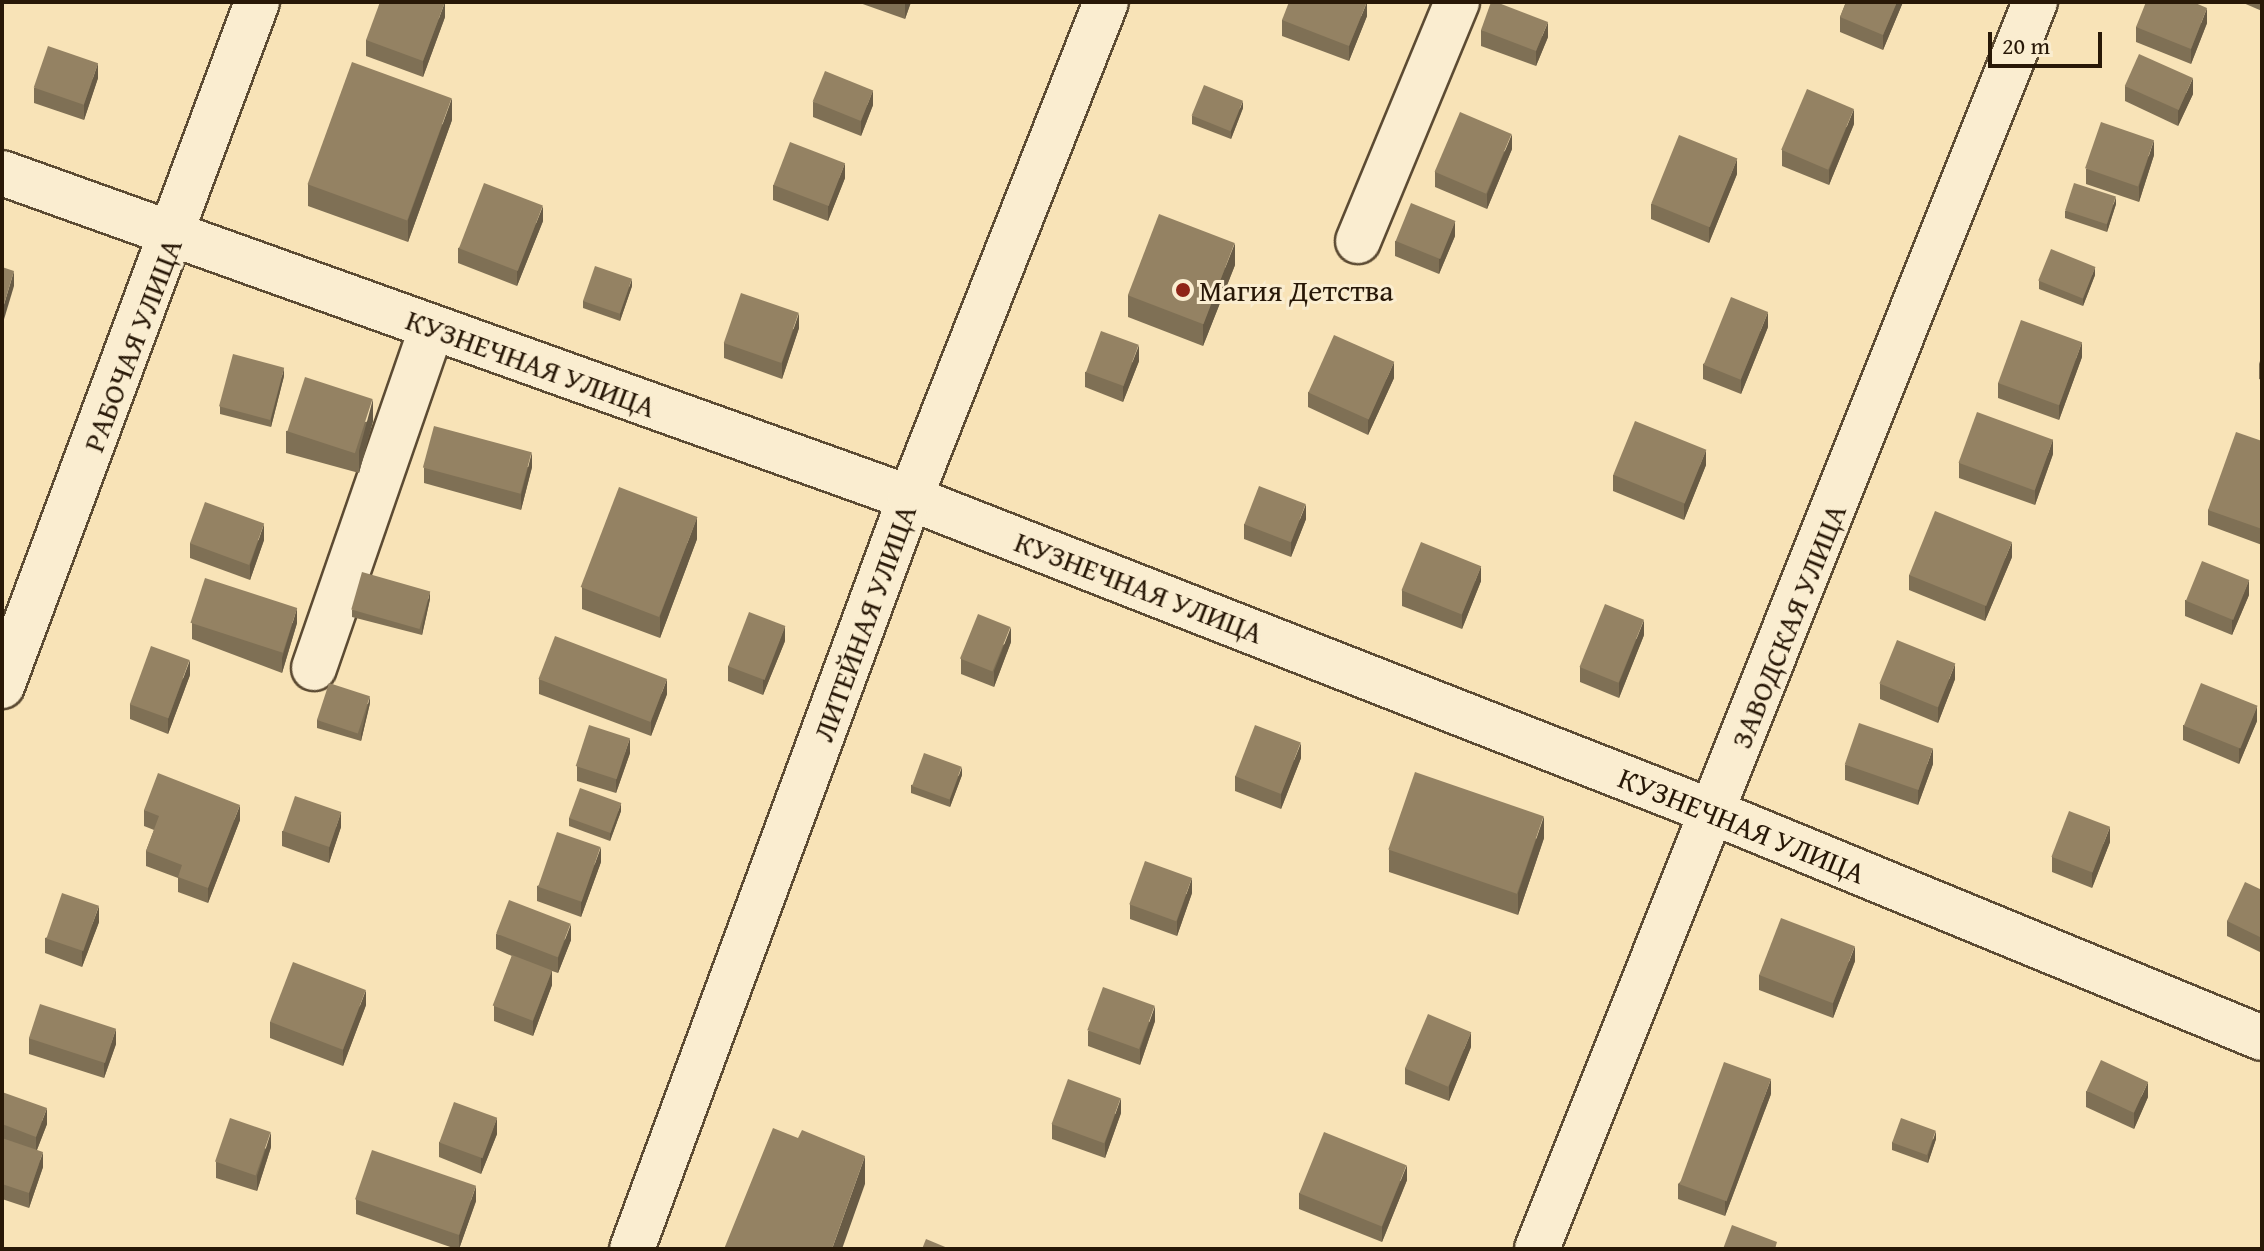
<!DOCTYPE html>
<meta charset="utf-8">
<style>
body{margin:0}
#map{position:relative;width:2264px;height:1251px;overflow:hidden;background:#f8e3b7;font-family:"Gentium Book Plus",serif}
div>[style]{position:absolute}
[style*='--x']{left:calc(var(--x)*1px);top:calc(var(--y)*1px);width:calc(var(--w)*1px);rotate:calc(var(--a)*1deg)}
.roads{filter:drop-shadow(2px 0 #5c4b33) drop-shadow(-2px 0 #5c4b33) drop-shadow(0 2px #5c4b33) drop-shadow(0 -2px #5c4b33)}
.minor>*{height:44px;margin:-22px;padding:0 22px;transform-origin:22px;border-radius:22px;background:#faedd0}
.wall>*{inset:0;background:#7f7055}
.shaded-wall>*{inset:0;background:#685b45}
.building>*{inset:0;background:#948263;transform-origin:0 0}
.dots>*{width:22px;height:22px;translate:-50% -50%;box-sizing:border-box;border:4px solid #faedd0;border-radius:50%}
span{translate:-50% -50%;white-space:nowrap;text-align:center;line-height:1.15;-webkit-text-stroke:6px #faedd0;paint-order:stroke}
.poi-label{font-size:30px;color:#281807}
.left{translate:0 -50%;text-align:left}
.street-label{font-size:30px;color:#281807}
.frame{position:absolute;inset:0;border:4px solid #281807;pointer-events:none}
.scale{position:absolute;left:1988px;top:32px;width:114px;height:36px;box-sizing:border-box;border:4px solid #281807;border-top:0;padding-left:10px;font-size:24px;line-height:28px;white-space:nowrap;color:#281807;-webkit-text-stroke:6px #faedd0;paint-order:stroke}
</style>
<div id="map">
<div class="roads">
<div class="minor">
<div style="--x:2;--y:173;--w:964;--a:19.69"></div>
<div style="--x:910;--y:498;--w:864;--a:21.37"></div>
<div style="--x:1715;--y:813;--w:591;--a:22.36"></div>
<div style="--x:1358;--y:241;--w:259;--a:-67.5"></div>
<div style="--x:314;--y:668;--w:360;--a:-70.9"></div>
<div style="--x:2;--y:686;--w:730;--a:-69.55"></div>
<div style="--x:632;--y:1249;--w:801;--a:-69.69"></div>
<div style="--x:910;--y:498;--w:533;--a:-68.44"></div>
<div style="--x:1537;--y:1249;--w:1343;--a:-68.23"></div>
</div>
</div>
<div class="wall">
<div style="clip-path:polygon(857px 2px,911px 2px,905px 19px)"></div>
<div style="clip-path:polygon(1846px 2px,1903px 2px,1883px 50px,1840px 32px,1840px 17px)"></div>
<div style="clip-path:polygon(2241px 2px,2262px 2px,2262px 11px)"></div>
<div style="clip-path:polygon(1367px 16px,1349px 61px,1282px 36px,1282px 20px)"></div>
<div style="clip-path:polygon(445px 17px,423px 77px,366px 56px,366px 40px)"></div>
<div style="clip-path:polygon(2207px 23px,2191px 64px,2136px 42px,2136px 27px)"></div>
<div style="clip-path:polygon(1481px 30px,1548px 37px,1536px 66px,1481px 46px)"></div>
<div style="clip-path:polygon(98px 78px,84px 120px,34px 103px,34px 88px)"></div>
<div style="clip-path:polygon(2125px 86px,2193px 94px,2178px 126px,2125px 101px)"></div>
<div style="clip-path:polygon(813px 102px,873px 105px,861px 136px,813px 117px)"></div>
<div style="clip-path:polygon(1243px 108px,1231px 139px,1192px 124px,1192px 116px)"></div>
<div style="clip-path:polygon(452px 120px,408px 242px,308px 206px,308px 184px)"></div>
<div style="clip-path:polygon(1854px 124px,1829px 185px,1782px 166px,1782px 150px)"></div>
<div style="clip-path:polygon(1512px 149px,1487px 209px,1435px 187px,1435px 172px)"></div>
<div style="clip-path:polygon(2154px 155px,2139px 202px,2086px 184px,2086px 169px)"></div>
<div style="clip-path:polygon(1737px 174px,1709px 243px,1651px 219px,1651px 204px)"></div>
<div style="clip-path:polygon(845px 178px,828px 221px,773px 200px,773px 185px)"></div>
<div style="clip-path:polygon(2116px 204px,2107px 232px,2065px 218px,2065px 211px)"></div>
<div style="clip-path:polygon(543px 221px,517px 286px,458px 263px,458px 248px)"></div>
<div style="clip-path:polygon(1455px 236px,1439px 274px,1395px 256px,1395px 241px)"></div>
<div style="clip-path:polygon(1235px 265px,1203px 346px,1128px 317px,1128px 295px)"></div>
<div style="clip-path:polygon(2095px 275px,2083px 306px,2039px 289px,2039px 281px)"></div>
<div style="clip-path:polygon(632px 286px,620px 321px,583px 308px,583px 301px)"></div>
<div style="clip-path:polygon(1768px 327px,1741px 394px,1703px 379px,1703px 364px)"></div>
<div style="clip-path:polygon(799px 328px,782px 379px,724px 358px,724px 343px)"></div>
<div style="clip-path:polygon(2262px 355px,2262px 380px,2259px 379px,2259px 364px)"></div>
<div style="clip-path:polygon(2082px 357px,2059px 420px,1998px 398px,1998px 383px)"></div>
<div style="clip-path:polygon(1139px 361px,1123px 402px,1085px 387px,1085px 372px)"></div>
<div style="clip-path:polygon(284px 376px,271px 427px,220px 414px,220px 406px)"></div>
<div style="clip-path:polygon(1394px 378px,1368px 435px,1308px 407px,1308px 392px)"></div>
<div style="clip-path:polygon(373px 421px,359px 473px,286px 453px,286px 431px)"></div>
<div style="clip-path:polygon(2262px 441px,2262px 545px,2208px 525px,2208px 510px)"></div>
<div style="clip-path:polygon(2053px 454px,2035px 505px,1959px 478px,1959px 463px)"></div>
<div style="clip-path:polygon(1706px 465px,1684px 520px,1613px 491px,1613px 475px)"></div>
<div style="clip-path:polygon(532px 467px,521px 510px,424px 483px,424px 468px)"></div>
<div style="clip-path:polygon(1306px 519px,1291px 557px,1244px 539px,1244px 524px)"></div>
<div style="clip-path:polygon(697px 539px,660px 638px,582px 609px,582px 587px)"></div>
<div style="clip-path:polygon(264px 540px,250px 580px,190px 558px,190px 543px)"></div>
<div style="clip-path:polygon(2012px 557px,1985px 621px,1909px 590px,1909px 575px)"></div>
<div style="clip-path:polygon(1481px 581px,1462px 629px,1402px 606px,1402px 590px)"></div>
<div style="clip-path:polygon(2249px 595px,2232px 635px,2185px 616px,2185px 600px)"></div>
<div style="clip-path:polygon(430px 599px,422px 635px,352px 617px,352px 610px)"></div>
<div style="clip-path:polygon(192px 623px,297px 623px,282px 673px,192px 639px)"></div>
<div style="clip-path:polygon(1644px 635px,1619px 698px,1580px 682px,1580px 667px)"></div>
<div style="clip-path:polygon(785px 641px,763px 695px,728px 681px,728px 666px)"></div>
<div style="clip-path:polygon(1011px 642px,994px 687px,961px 674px,961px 659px)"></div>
<div style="clip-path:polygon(190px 675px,168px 734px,130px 719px,130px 704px)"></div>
<div style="clip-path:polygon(539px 679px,667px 694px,651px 736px,539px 694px)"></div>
<div style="clip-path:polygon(1955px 679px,1938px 723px,1880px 699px,1880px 684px)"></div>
<div style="clip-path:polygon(370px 703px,361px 741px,317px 728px,317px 720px)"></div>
<div style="clip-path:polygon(2257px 721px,2239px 764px,2183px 740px,2183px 725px)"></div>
<div style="clip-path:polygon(630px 753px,616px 793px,577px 781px,577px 766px)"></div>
<div style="clip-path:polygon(1301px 758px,1281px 809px,1235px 791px,1235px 776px)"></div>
<div style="clip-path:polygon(1933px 764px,1918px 805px,1845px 780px,1845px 765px)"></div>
<div style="clip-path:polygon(962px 775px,950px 807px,911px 793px,911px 785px)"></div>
<div style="clip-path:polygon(144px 810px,240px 820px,208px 903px,178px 892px,178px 878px,146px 866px,146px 851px,154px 830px,144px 826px)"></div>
<div style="clip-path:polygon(621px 811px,610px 841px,569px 826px,569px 818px)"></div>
<div style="clip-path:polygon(341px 827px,329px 863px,282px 846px,282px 831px)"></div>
<div style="clip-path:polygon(1544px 838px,1518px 915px,1389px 872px,1389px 850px)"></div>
<div style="clip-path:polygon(2110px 842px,2092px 888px,2052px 872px,2052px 857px)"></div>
<div style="clip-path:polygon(601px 862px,581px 917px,537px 901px,537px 886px)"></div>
<div style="clip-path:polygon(2262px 890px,2262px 953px,2227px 936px,2227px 921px)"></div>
<div style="clip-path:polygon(1192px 893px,1177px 936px,1130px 919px,1130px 904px)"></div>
<div style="clip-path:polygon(99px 922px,82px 967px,45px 953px,45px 938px)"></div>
<div style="clip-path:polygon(496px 934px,571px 940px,558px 973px,552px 971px,552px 985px,533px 1036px,494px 1021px,494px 1006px,512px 956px,496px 949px)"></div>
<div style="clip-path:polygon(1855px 961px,1833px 1018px,1759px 990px,1759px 975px)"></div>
<div style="clip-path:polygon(366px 1005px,343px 1066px,270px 1038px,270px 1022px)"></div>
<div style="clip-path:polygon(1155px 1021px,1140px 1065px,1088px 1046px,1088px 1031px)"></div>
<div style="clip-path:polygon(29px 1038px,116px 1044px,104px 1078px,29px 1054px)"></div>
<div style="clip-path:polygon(1471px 1047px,1449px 1101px,1405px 1084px,1405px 1068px)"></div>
<div style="clip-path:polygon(2086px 1091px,2148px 1097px,2134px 1129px,2086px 1107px)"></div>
<div style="clip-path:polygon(2px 1092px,47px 1124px,37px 1150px,43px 1167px,29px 1208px,2px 1199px)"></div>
<div style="clip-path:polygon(1771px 1094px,1725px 1216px,1678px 1199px,1678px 1184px)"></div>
<div style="clip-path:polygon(1121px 1113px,1105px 1158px,1052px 1139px,1052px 1124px)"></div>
<div style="clip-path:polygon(497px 1134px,481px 1174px,439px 1157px,439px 1142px)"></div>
<div style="clip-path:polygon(1936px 1139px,1928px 1163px,1892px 1150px,1892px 1142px)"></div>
<div style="clip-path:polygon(271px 1147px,257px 1191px,216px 1178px,216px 1162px)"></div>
<div style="clip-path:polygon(1407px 1180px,1382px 1242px,1299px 1209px,1299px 1193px)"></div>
<div style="clip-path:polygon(356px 1199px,476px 1201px,459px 1249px,456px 1249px,356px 1214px)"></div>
</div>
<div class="shaded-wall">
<div style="clip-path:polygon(445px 2px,445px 17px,423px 77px,423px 61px)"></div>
<div style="clip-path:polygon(905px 2px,911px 2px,905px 19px)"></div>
<div style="clip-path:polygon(1367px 2px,1367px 16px,1349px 61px,1349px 46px)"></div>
<div style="clip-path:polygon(1897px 2px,1903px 2px,1883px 50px,1883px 35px)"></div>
<div style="clip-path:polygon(2207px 8px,2207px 23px,2191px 64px,2191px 49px)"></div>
<div style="clip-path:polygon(1548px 22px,1548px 37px,1536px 66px,1536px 51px)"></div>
<div style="clip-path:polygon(98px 63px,98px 78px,84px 120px,84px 104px)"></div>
<div style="clip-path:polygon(2193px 78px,2193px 94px,2178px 126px,2178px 111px)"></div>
<div style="clip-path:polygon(873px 90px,873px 105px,861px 136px,861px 121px)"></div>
<div style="clip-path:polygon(452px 98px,452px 120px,408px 242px,408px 220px)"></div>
<div style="clip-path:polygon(1243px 101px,1243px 108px,1231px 139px,1231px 131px)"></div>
<div style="clip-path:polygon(1854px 109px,1854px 124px,1829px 185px,1829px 170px)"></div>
<div style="clip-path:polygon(1512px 134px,1512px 149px,1487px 209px,1487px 194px)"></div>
<div style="clip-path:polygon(2154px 140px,2154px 155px,2139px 202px,2139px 186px)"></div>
<div style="clip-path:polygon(1737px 159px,1737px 174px,1709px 243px,1709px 227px)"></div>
<div style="clip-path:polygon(845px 163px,845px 178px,828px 221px,828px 206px)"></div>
<div style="clip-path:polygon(2116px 197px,2116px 204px,2107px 232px,2107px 224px)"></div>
<div style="clip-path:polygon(543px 206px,543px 221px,517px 286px,517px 271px)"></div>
<div style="clip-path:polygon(1455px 221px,1455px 236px,1439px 274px,1439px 259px)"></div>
<div style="clip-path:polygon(1235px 243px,1235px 265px,1203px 346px,1203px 324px)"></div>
<div style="clip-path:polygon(2095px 267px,2095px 275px,2083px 306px,2083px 299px)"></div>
<div style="clip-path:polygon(14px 271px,14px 286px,2px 326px,2px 311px)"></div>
<div style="clip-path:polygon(632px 279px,632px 286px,620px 321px,620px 313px)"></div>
<div style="clip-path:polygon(1768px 312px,1768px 327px,1741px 394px,1741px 379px)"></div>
<div style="clip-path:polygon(799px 313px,799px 328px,782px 379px,782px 363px)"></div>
<div style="clip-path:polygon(2082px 342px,2082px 357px,2059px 420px,2059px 405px)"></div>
<div style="clip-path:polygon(1139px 345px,1139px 361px,1123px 402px,1123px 387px)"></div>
<div style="clip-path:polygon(1394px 362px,1394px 378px,1368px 435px,1368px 420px)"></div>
<div style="clip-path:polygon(284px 368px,284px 376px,271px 427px,271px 419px)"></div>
<div style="clip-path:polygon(373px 399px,373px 421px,359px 473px,359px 451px)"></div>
<div style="clip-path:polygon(2053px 439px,2053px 454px,2035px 505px,2035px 490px)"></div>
<div style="clip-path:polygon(1706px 450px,1706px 465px,1684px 520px,1684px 504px)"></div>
<div style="clip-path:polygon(532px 452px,532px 467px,521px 510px,521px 495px)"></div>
<div style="clip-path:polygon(1306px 504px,1306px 519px,1291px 557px,1291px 542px)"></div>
<div style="clip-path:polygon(697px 517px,697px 539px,660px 638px,660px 616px)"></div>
<div style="clip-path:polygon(264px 524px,264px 540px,250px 580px,250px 565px)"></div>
<div style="clip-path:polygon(2012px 542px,2012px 557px,1985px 621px,1985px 606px)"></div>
<div style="clip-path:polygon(1481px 566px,1481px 581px,1462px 629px,1462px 614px)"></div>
<div style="clip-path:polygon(2249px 580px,2249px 595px,2232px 635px,2232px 620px)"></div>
<div style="clip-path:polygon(430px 591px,430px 599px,422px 635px,422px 627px)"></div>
<div style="clip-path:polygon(297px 608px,297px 623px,282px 673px,282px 658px)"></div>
<div style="clip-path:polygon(1644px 620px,1644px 635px,1619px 698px,1619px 683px)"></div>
<div style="clip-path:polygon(785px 626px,785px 641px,763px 695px,763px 680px)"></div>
<div style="clip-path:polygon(1011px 627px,1011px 642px,994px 687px,994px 671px)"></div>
<div style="clip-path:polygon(190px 660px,190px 675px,168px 734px,168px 719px)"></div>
<div style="clip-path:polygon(1955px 664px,1955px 679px,1938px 723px,1938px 708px)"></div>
<div style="clip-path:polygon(667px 679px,667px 694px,651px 736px,651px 721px)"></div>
<div style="clip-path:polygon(370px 696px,370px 703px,361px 741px,361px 734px)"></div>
<div style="clip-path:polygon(2257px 706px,2257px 721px,2239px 764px,2239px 749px)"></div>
<div style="clip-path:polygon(630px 738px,630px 753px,616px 793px,616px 778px)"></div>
<div style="clip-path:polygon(1301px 743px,1301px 758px,1281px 809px,1281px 793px)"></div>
<div style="clip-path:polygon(1933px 748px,1933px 764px,1918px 805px,1918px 790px)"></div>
<div style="clip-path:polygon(962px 767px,962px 775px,950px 807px,950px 799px)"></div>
<div style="clip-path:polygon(621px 803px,621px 811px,610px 841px,610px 834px)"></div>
<div style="clip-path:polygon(240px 805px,240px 820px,208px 903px,208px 888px)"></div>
<div style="clip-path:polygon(341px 812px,341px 827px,329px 863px,329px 848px)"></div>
<div style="clip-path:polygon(1544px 816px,1544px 838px,1518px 915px,1518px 893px)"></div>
<div style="clip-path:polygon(2110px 827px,2110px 842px,2092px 888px,2092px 873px)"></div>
<div style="clip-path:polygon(601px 847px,601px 862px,581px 917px,581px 902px)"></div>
<div style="clip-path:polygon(1192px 878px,1192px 893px,1177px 936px,1177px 921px)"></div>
<div style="clip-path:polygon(99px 906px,99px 922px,82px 967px,82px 952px)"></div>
<div style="clip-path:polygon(571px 924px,571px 940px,558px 973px,558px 958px)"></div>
<div style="clip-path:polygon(1855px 946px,1855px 961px,1833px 1018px,1833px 1003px)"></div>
<div style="clip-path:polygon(552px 970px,552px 985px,533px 1036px,533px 1021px)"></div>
<div style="clip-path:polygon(366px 990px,366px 1005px,343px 1066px,343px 1050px)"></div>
<div style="clip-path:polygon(1155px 1006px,1155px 1021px,1140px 1065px,1140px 1049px)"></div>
<div style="clip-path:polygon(116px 1029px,116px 1044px,104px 1078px,104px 1063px)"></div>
<div style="clip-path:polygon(1471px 1032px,1471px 1047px,1449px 1101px,1449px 1086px)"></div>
<div style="clip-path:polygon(1771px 1079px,1771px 1094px,1725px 1216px,1725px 1201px)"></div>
<div style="clip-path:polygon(2148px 1082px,2148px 1097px,2134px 1129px,2134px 1113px)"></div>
<div style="clip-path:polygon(1121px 1098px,1121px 1113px,1105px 1158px,1105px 1143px)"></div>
<div style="clip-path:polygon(47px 1108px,47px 1124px,36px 1152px,36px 1137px)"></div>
<div style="clip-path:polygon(497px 1118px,497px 1134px,481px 1174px,481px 1158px)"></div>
<div style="clip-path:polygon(1936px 1131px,1936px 1139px,1928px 1163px,1928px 1155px)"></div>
<div style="clip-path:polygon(271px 1132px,271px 1147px,257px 1191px,257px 1176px)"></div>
<div style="clip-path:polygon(43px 1152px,43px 1167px,29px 1208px,29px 1193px)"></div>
<div style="clip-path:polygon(865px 1156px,865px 1184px,842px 1249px,832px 1249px)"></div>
<div style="clip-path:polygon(1407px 1165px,1407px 1180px,1382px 1242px,1382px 1227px)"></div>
<div style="clip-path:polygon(476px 1186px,476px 1201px,459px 1249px,459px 1235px)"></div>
</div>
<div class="building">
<div style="clip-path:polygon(380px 2px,445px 2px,423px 61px,366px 40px)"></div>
<div style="clip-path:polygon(1289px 2px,1367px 2px,1349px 46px,1282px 20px)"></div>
<div style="clip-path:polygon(1491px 2px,1496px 2px,1548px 22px,1536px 51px,1481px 30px)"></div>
<div style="clip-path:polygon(1846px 2px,1897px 2px,1883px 35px,1840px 17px)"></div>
<div style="clip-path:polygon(2146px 2px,2193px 2px,2207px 8px,2191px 49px,2136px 27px)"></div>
<div style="left:48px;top:46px;width:53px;height:44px;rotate:19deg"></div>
<div style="left:2139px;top:54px;width:59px;height:35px;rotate:24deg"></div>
<div style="left:352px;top:62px;width:106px;height:130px;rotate:20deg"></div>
<div style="left:825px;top:71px;width:52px;height:33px;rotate:22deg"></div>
<div style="left:1204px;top:85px;width:42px;height:33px;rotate:22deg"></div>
<div style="left:1807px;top:89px;width:51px;height:66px;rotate:23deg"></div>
<div style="left:1460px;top:112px;width:56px;height:65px;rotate:23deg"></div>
<div style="left:2101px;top:122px;width:56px;height:49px;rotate:19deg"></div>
<div style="left:1679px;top:135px;width:63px;height:74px;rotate:22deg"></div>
<div style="left:790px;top:142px;width:59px;height:46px;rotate:21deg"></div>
<div style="left:484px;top:183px;width:63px;height:70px;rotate:21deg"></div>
<div style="left:2074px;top:183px;width:44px;height:29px;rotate:18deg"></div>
<div style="left:1411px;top:203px;width:48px;height:41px;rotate:22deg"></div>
<div style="left:1159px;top:214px;width:81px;height:87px;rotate:21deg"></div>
<div style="left:2051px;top:249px;width:48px;height:34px;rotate:22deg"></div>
<div style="left:595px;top:266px;width:39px;height:37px;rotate:19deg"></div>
<div style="clip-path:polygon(2px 267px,14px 271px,2px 311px)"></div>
<div style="left:741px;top:293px;width:61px;height:53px;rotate:19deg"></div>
<div style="left:1731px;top:297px;width:40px;height:73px;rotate:22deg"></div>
<div style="left:2021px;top:320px;width:65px;height:67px;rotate:20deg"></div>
<div style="left:1101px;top:331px;width:40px;height:44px;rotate:20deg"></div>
<div style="left:1334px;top:335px;width:66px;height:63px;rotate:24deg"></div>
<div style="left:233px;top:354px;width:53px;height:54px;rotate:15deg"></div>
<div style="left:305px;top:377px;width:71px;height:57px;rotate:18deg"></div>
<div style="left:1977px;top:412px;width:81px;height:54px;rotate:20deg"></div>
<div style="left:1635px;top:421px;width:77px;height:58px;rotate:22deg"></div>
<div style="left:434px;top:426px;width:101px;height:43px;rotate:15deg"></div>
<div style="clip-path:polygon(2236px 432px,2262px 441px,2262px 529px,2208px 510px)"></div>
<div style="left:1259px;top:486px;width:50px;height:41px;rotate:21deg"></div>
<div style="left:619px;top:487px;width:84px;height:107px;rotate:21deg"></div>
<div style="left:205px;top:502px;width:63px;height:44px;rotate:20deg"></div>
<div style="left:1935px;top:511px;width:83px;height:69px;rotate:22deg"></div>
<div style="left:1421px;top:542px;width:65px;height:52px;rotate:22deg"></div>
<div style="left:2202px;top:561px;width:51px;height:43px;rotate:22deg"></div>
<div style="left:362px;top:572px;width:71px;height:39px;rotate:16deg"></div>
<div style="left:205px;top:578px;width:97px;height:47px;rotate:18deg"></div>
<div style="left:1605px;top:604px;width:42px;height:68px;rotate:22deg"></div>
<div style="left:749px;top:612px;width:39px;height:58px;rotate:21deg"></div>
<div style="left:978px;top:614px;width:35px;height:48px;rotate:22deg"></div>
<div style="left:555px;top:636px;width:120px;height:46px;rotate:21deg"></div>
<div style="left:1897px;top:640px;width:63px;height:47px;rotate:22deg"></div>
<div style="left:151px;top:646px;width:41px;height:62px;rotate:20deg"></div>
<div style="left:329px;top:683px;width:43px;height:39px;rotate:18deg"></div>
<div style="left:2201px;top:683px;width:61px;height:46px;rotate:22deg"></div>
<div style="left:1859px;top:723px;width:78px;height:44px;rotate:19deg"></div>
<div style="left:589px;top:725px;width:43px;height:43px;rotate:18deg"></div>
<div style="left:1255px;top:725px;width:49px;height:55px;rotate:21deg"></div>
<div style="left:924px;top:753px;width:40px;height:35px;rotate:20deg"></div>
<div style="left:1415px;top:772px;width:136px;height:82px;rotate:19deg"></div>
<div style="clip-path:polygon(158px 773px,240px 805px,208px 888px,178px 877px,182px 865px,146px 851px,159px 816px,144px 810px)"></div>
<div style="left:580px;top:788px;width:44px;height:32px;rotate:20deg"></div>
<div style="left:295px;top:796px;width:49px;height:37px;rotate:19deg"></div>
<div style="left:2069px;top:811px;width:44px;height:49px;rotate:21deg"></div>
<div style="left:557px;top:832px;width:46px;height:58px;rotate:19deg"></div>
<div style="left:1145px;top:861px;width:50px;height:46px;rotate:20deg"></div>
<div style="clip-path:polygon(2245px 882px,2262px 890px,2262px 938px,2227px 921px)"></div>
<div style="left:62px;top:893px;width:39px;height:48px;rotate:19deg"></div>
<div style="left:509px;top:900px;width:66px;height:36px;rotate:21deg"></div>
<div style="left:1781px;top:918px;width:79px;height:61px;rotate:21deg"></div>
<div style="left:512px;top:955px;width:43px;height:54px;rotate:21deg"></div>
<div style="left:293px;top:962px;width:78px;height:64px;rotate:21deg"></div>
<div style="left:1103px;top:987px;width:55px;height:46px;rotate:20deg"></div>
<div style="left:40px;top:1004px;width:80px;height:36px;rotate:18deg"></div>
<div style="left:1428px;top:1014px;width:47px;height:59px;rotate:23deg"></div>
<div style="left:2101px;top:1060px;width:52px;height:34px;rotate:25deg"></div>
<div style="left:1724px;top:1062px;width:50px;height:130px;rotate:20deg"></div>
<div style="left:1068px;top:1079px;width:56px;height:48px;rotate:20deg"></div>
<div style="clip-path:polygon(2px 1092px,47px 1108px,36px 1137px,2px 1124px)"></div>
<div style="left:454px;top:1102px;width:46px;height:43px;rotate:20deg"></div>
<div style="left:230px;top:1118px;width:43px;height:46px;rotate:19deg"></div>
<div style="left:1901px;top:1118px;width:37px;height:26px;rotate:20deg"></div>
<div style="clip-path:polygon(773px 1128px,798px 1138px,802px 1130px,865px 1156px,832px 1249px,724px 1249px)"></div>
<div style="left:1324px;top:1132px;width:89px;height:66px;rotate:22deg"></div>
<div style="clip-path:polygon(2px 1138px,43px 1152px,29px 1193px,2px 1184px)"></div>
<div style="left:372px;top:1150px;width:110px;height:52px;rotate:19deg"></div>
<div style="clip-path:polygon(1732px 1225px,1777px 1242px,1775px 1249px,1723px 1249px)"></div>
<div style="clip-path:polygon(926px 1239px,950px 1249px,922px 1249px)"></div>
</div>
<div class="dots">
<div style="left:1183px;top:290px;background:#8f2418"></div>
</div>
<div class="poi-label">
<span class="left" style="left:1199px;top:290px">Магия Детства</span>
</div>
<div class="street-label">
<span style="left:132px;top:345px;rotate:-69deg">РАБОЧАЯ УЛИЦА</span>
<span style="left:531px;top:363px;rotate:20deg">КУЗНЕЧНАЯ УЛИЦА</span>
<span style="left:1139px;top:587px;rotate:21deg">КУЗНЕЧНАЯ УЛИЦА</span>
<span style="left:864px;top:623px;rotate:-70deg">ЛИТЕЙНАЯ УЛИЦА</span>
<span style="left:1788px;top:626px;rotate:-68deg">ЗАВОДСКАЯ УЛИЦА</span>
<span style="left:1742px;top:825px;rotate:22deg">КУЗНЕЧНАЯ УЛИЦА</span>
</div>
<div class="frame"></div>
<div class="scale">20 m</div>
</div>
